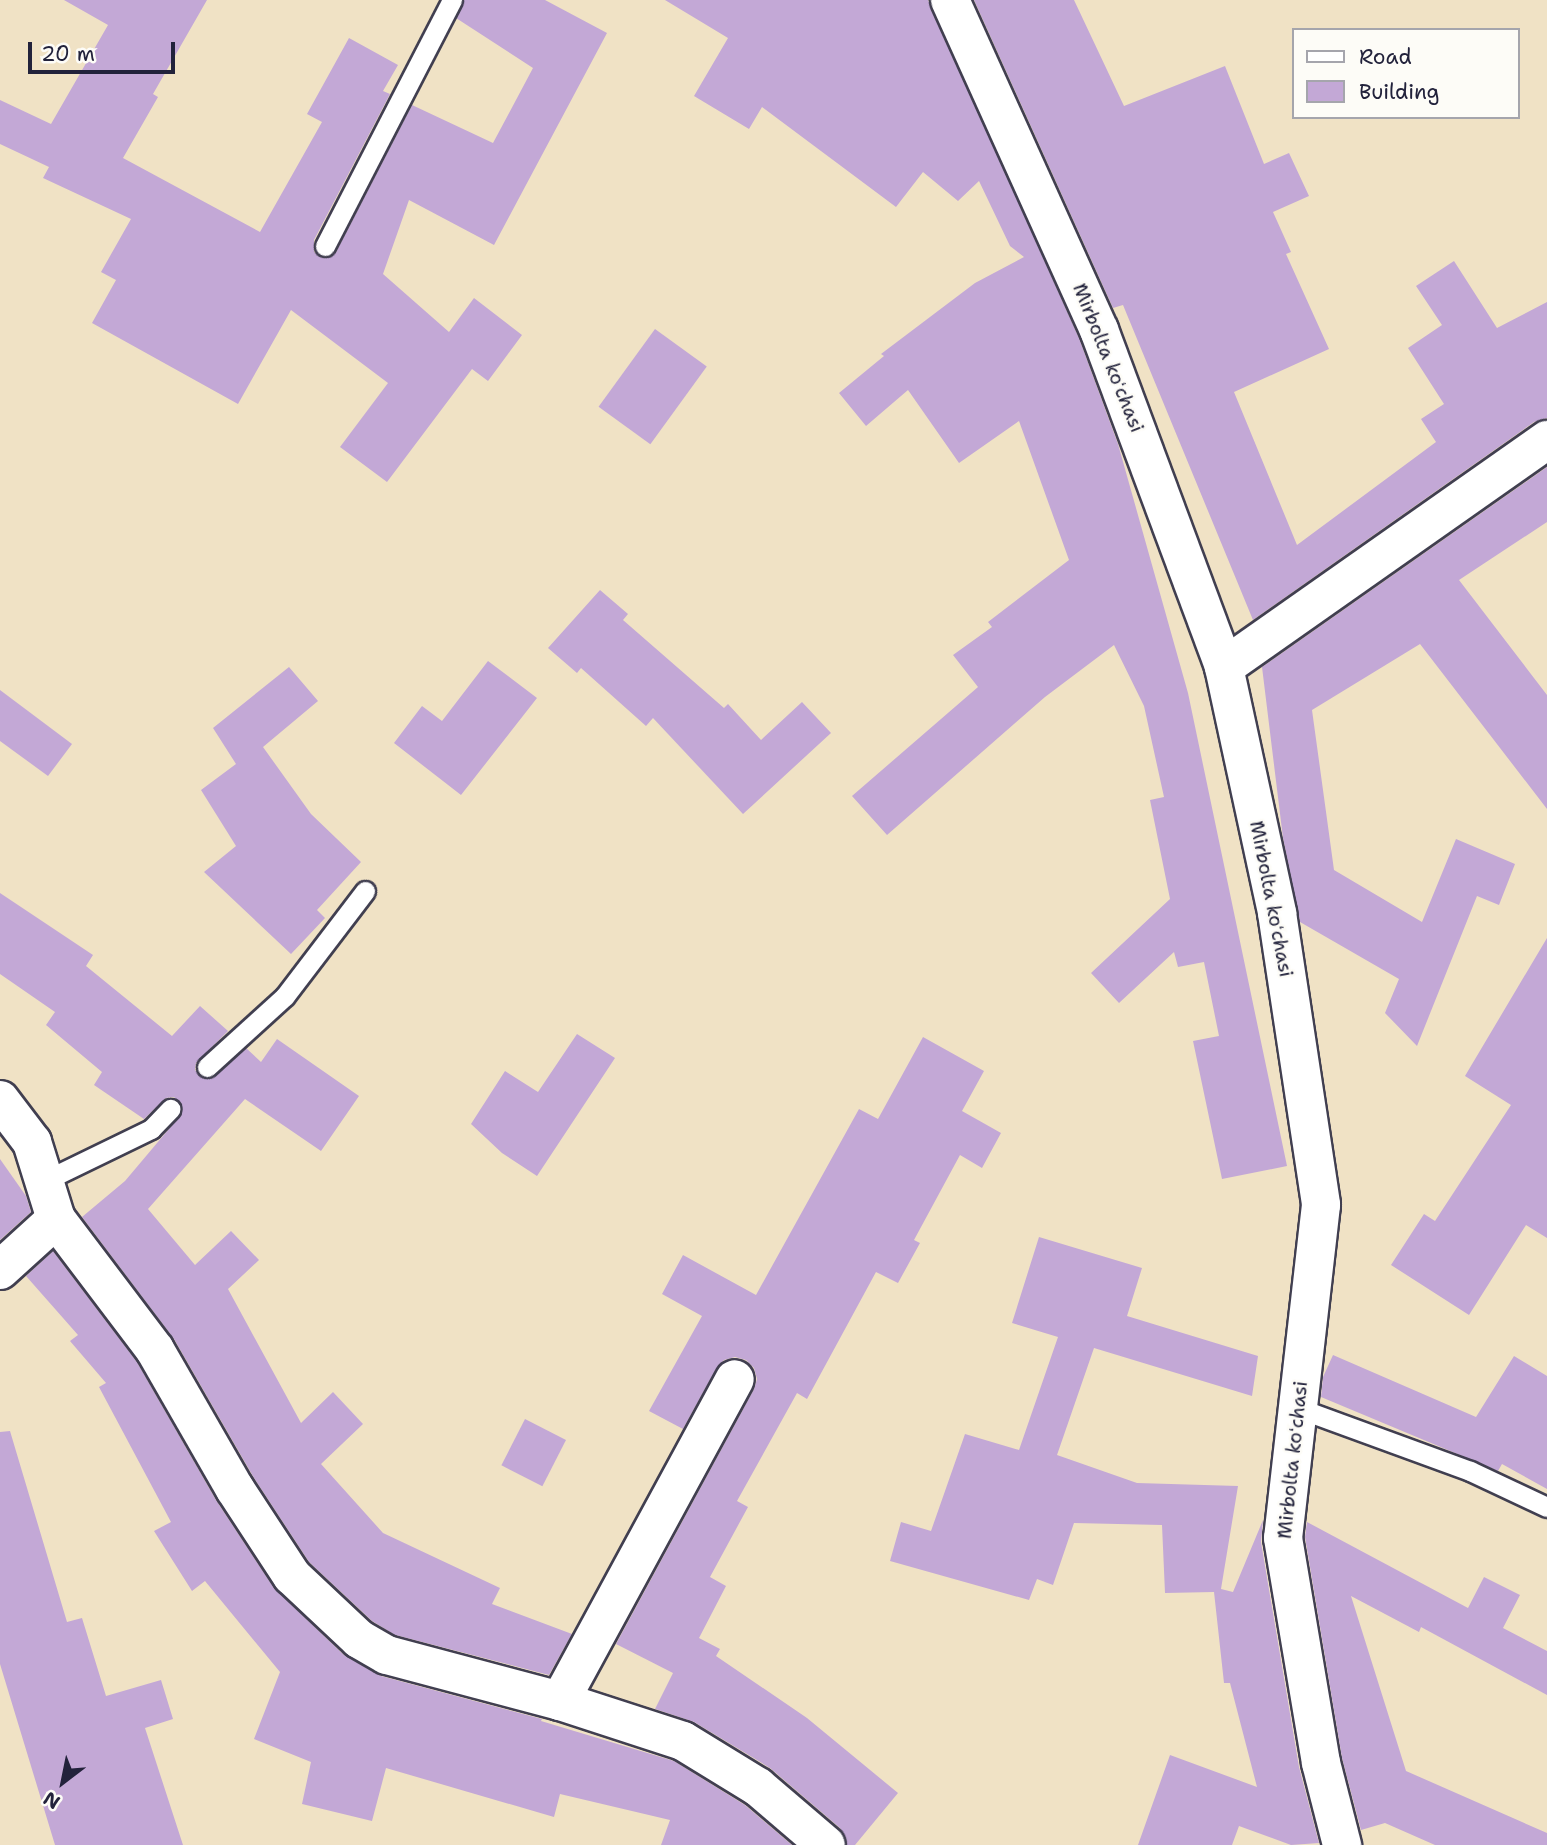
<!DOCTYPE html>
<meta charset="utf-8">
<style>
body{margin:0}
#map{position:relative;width:1547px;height:1845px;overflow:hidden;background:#f0e2c5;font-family:"Shantell Sans",sans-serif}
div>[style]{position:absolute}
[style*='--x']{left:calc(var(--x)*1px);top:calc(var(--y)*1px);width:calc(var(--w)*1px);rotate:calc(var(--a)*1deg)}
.building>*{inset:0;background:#c3a8d6;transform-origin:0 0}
.roads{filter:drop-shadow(2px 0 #413f50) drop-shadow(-2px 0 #413f50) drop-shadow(0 2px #413f50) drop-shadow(0 -2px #413f50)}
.lane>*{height:19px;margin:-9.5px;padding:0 9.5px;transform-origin:9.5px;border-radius:9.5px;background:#fff}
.street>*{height:38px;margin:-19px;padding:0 19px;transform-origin:19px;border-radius:19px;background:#fff}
span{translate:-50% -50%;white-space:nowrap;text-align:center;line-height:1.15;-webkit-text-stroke:5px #fdfcf7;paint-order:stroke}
.street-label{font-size:19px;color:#22223b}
.legend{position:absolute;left:1292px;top:28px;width:228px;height:91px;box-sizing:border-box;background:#fdfcf7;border:2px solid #a5a5ac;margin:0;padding:9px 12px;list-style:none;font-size:21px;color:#22223b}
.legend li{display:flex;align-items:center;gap:14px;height:35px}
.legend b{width:35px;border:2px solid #a5a5ac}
.north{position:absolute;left:28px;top:1747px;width:70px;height:70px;-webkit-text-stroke:5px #fdfcf7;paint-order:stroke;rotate:212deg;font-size:19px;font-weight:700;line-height:28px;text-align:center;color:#22223b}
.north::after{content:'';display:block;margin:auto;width:24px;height:32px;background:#22223b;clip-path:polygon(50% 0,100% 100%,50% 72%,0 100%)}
.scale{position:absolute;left:28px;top:42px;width:147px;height:32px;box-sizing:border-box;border:4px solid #22223b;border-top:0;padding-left:9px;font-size:21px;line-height:24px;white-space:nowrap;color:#22223b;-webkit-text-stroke:5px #fdfcf7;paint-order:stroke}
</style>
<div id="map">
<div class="building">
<div style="clip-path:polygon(64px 0,207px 0,153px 94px,158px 97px,123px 158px,260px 232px,322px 122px,307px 114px,349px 38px,398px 65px,383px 91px,390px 94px,314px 240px,314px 252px,325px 258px,336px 252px,412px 105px,493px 143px,533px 68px,456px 18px,464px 0,545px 0,607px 33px,494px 245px,409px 200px,383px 274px,449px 332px,474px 298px,522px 335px,488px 381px,472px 369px,387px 482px,340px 447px,388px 383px,291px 310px,238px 404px,92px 323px,116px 280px,101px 272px,131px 219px,43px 178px,49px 167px,0 144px,0 100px,51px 124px,108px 25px)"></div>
<div style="clip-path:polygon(665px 0,928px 0,1079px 338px,1118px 444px,1188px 693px,1287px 1166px,1222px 1179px,1193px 1041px,1219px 1036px,1204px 962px,1178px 967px,1174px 952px,1119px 1003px,1091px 973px,1170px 899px,1150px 800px,1164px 797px,1144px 706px,1114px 645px,1045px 697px,887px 835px,852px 796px,978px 687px,953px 655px,992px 627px,988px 622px,1069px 560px,1019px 421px,959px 463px,908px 390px,866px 426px,839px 393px,884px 356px,881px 354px,975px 283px,1024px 257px,1010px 246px,979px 181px,958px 201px,923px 172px,896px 207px,762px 107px,749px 129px,694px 96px,728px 38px)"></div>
<div style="clip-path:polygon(974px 0,1074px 0,1124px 106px,1225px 66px,1264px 164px,1289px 153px,1309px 196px,1273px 212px,1291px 252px,1286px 254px,1329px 349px,1234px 392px,1297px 545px,1436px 442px,1421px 419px,1444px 404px,1408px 348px,1442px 325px,1416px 286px,1454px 261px,1497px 328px,1547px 302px,1547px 418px,1534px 422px,1253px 620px,1123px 305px,1113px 308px)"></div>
<div style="left:655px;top:329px;width:64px;height:96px;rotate:36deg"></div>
<div style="clip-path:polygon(1547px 467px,1547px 522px,1459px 580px,1547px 695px,1547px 809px,1420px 644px,1312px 710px,1334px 870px,1422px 922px,1456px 839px,1515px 864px,1499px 905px,1477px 896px,1417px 1046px,1385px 1013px,1399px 979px,1300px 922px,1283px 838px,1262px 667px)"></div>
<div style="clip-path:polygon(600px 590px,628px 614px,623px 620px,724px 708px,728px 704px,761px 740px,802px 702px,831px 733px,743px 814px,653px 718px,646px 726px,581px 668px,577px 673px,548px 648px)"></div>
<div style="clip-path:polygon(488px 661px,537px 698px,461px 795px,394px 743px,422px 706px,442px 721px)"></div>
<div style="clip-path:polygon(289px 667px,318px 701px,263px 747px,311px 814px,361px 862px,317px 910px,325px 918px,291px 954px,204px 872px,236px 846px,201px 790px,236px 764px,213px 728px)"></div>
<div style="clip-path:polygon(0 690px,72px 744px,48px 776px,0 741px)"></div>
<div style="clip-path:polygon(0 893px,93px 955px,86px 966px,172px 1036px,200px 1006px,228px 1031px,196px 1063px,195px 1070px,203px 1078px,215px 1076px,246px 1048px,261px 1062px,277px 1039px,359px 1096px,321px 1151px,245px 1099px,148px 1209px,195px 1265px,231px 1231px,259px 1260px,228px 1289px,301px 1423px,333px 1392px,363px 1424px,321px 1464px,383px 1533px,500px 1588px,492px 1604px,572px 1634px,549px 1675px,395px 1635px,372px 1621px,309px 1562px,254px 1478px,174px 1339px,82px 1217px,125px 1181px,179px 1117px,181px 1105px,174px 1097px,166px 1098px,144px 1119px,94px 1085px,102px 1072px,46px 1025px,55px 1012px,0 974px)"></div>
<div style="clip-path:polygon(1547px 938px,1547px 1238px,1526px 1225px,1469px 1315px,1391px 1265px,1424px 1214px,1435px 1221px,1511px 1105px,1465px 1076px)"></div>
<div style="clip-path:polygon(577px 1034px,615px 1058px,537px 1176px,502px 1153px,471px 1124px,505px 1071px,538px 1092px)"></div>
<div style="clip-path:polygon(923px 1037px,984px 1071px,962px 1111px,1001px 1133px,982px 1168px,960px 1155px,914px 1240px,920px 1243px,898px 1283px,876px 1272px,807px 1399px,797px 1393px,737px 1501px,748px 1507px,710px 1577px,726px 1586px,699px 1638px,720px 1649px,716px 1656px,807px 1718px,898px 1793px,855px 1845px,847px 1845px,840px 1828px,770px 1768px,694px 1722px,655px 1709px,673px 1673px,616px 1644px,754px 1389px,757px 1379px,754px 1368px,746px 1360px,735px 1357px,724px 1360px,716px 1369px,683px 1429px,649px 1411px,702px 1316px,662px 1294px,683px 1255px,756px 1295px,859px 1109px,878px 1119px)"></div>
<div style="clip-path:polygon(0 1159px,26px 1196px,31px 1212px,0 1240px)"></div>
<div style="clip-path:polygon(1039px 1237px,1142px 1268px,1127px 1316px,1258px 1356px,1252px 1396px,1094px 1348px,1057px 1455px,1137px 1483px,1238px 1486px,1221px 1589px,1233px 1592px,1263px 1520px,1261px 1542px,1299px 1767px,1319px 1843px,1291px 1845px,1239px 1826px,1232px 1845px,1138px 1845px,1170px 1755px,1257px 1787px,1230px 1683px,1224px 1683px,1214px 1592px,1165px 1593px,1162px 1525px,1074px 1523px,1053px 1585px,1037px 1579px,1029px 1600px,890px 1561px,901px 1522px,931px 1531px,965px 1434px,1019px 1450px,1058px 1337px,1012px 1323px)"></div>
<div style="clip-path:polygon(53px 1251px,137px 1362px,216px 1500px,274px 1588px,344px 1655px,381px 1676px,542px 1719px,541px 1721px,674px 1761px,745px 1805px,792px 1845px,661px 1845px,670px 1820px,560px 1794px,554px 1817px,386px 1768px,372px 1821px,302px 1804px,311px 1762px,254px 1739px,280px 1672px,205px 1581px,192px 1591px,154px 1531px,171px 1522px,99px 1387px,106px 1383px,70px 1341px,78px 1335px,26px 1276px)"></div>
<div style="clip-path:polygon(1333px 1355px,1476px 1417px,1514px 1356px,1547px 1376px,1547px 1489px,1502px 1464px,1498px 1471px,1321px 1397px,1323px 1377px)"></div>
<div style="left:525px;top:1419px;width:46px;height:52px;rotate:27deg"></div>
<div style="clip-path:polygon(10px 1431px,67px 1622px,82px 1618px,106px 1696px,161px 1680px,173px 1719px,145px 1728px,183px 1845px,55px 1845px,0 1664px,0 1432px)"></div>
<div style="clip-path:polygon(1307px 1522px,1468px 1608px,1484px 1577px,1520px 1595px,1503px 1628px,1547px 1651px,1547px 1695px,1421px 1627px,1419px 1632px,1351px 1596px,1406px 1771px,1547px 1833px,1547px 1845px,1435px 1845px,1385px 1823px,1361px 1830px,1342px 1758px,1305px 1537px)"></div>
</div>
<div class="roads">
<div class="lane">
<div style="--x:325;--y:246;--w:277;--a:-62.7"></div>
<div style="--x:207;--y:1067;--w:105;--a:-42.3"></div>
<div style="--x:285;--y:996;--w:132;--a:-52.7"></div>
<div style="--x:44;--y:1181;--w:119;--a:-25.9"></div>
<div style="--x:151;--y:1129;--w:28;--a:-46"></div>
<div style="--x:1298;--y:1408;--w:183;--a:20.1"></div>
<div style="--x:1470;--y:1471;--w:85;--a:25.1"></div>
</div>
<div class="street">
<div style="--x:950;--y:0;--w:362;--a:65.7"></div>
<div style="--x:1099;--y:330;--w:359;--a:69.6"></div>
<div style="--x:1224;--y:667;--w:252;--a:77.8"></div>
<div style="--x:1277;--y:913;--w:295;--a:81.4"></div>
<div style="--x:1321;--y:1205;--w:335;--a:96.5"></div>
<div style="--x:1283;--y:1538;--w:228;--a:80.4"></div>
<div style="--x:1321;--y:1763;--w:85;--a:75.6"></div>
<div style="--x:1224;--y:667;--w:395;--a:-35.1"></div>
<div style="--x:0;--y:1100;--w:53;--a:52.7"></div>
<div style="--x:32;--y:1142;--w:81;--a:72.7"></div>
<div style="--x:0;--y:1270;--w:76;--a:-42.3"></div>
<div style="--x:56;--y:1219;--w:164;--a:52.9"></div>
<div style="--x:155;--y:1350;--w:160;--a:60.1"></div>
<div style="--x:235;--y:1489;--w:104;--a:56.8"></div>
<div style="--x:292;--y:1576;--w:92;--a:43.2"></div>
<div style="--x:359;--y:1639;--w:32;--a:30"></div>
<div style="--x:387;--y:1655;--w:179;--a:14.9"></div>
<div style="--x:560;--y:1701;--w:129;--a:18"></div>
<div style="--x:683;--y:1741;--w:88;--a:31.5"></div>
<div style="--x:758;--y:1787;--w:89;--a:40.5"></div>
<div style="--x:560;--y:1701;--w:366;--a:-61.5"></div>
</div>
</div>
<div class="street-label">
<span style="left:1108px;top:358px;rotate:68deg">Mirbolta koʻchasi</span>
<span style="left:1271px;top:899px;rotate:79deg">Mirbolta koʻchasi</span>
<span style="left:1293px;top:1460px;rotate:-84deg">Mirbolta koʻchasi</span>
</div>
<ul class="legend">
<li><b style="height:9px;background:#fff"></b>Road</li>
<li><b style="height:19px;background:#c3a8d6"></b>Building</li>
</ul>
<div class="north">N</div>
<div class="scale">20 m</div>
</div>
